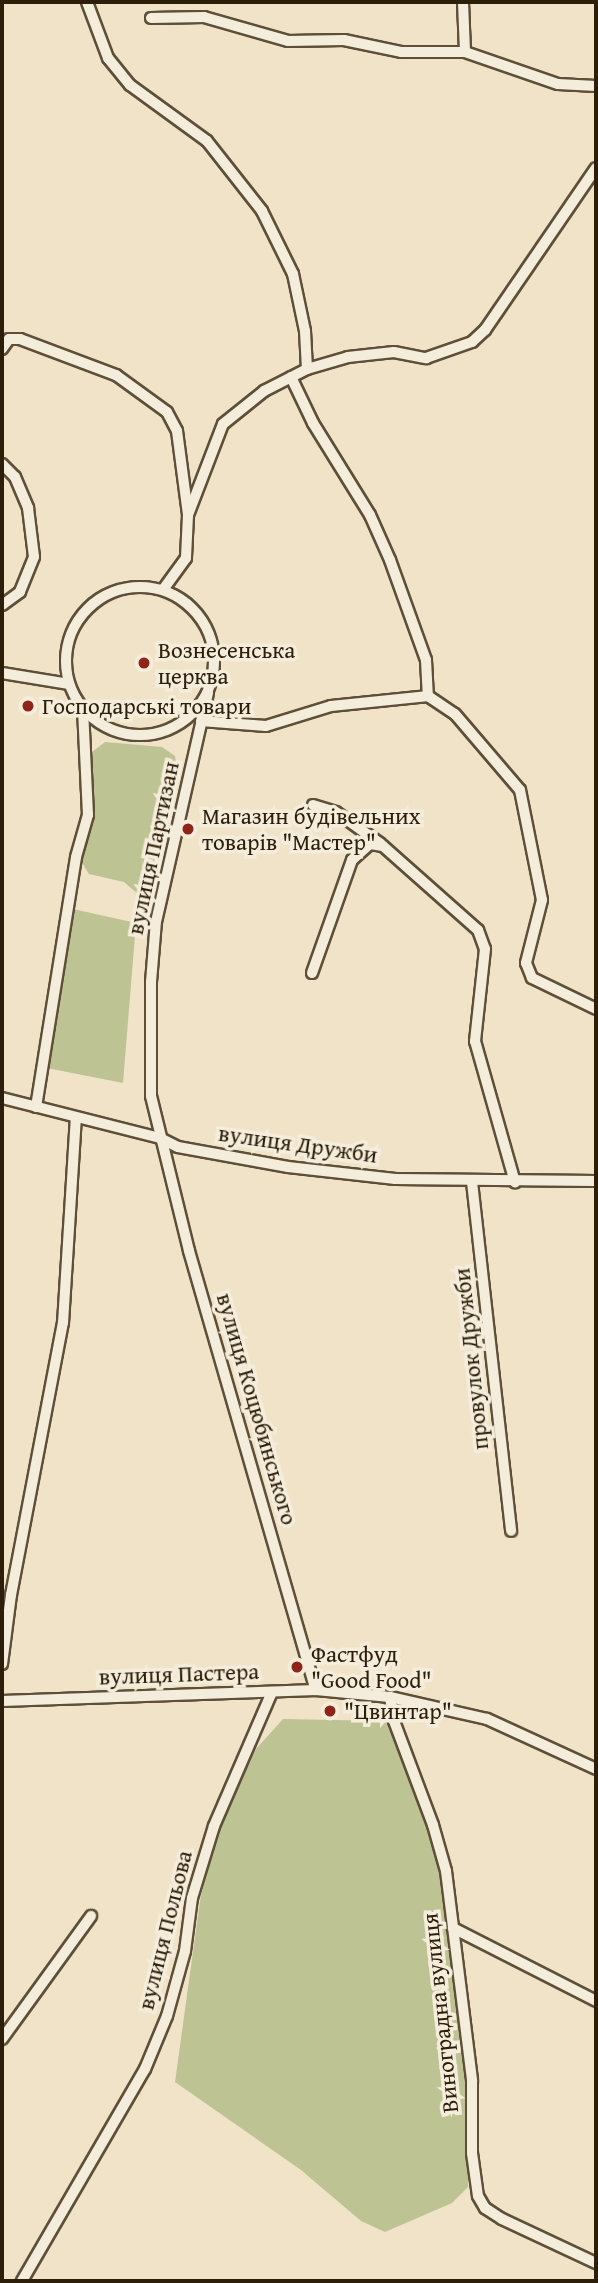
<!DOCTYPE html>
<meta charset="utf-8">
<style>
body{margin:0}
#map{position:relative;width:598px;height:2283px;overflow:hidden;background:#f0e3c8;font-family:"Gentium Book Plus",serif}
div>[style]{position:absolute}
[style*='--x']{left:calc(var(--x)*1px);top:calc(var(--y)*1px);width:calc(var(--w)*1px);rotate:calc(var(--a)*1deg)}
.green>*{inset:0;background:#bdc393}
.roads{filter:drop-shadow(2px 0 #5d4f38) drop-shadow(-2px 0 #5d4f38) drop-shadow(0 2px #5d4f38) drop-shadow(0 -2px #5d4f38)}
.minor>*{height:10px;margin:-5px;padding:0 5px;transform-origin:5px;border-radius:5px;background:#f5eddb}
.minor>.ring{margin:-5px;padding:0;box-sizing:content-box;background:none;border:10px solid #f5eddb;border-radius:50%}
.dots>*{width:19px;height:19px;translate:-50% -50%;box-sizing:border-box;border:4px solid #f5eddb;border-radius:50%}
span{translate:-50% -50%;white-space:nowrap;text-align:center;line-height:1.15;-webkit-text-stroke:7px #f5eddb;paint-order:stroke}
.poi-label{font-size:23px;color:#2c1e08}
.left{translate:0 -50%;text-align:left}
.street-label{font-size:23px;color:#2c1e08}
.frame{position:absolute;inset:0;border:4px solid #2c1e08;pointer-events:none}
</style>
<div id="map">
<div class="green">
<div style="clip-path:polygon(105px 742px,162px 747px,175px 756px,177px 769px,146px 901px,124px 882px,89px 874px,81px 861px,92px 752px)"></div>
<div style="clip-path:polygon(73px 909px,136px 923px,123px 1083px,47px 1068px)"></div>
<div style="clip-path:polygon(283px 1719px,385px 1721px,412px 1777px,436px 1853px,457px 1977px,468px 2089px,468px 2187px,452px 2203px,385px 2232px,361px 2221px,301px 2170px,175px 2082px,200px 1901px,217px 1832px,256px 1749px)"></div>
</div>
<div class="roads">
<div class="minor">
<div style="--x:87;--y:2;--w:60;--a:69.4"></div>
<div style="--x:108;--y:58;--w:35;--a:51"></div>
<div style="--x:130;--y:85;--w:95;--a:36"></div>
<div style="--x:207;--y:141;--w:89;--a:51.8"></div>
<div style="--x:262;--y:211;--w:70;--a:63.8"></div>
<div style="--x:293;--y:274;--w:58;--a:78.1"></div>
<div style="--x:305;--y:331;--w:38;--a:87"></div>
<div style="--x:463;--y:2;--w:50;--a:87.7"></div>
<div style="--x:151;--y:18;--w:53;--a:-1.1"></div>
<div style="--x:204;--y:17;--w:87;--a:15.9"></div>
<div style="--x:288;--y:41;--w:56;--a:-1"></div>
<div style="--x:344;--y:40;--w:58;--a:11.9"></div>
<div style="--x:401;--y:52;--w:64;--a:0"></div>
<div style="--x:465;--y:52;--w:98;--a:19"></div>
<div style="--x:558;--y:84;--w:38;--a:3"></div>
<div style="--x:2;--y:349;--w:12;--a:-55"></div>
<div style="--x:9;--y:339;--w:11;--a:0"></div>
<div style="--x:20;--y:339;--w:103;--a:20.6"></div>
<div style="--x:116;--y:375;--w:63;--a:36"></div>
<div style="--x:167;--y:412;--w:21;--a:62"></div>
<div style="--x:177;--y:431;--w:85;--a:82.5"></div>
<div style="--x:188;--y:515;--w:43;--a:92.7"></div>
<div style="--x:186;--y:558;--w:39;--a:126"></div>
<div style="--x:291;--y:377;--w:51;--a:64.4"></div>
<div style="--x:313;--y:423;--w:108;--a:58.2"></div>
<div style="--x:370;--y:515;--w:49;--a:66"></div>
<div style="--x:390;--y:560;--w:106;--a:70.2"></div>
<div style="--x:426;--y:660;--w:36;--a:87"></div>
<div style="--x:428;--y:696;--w:32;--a:34"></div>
<div style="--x:455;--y:714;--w:100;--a:49.5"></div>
<div style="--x:520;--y:790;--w:112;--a:78.7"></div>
<div style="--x:542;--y:900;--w:65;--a:104.3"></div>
<div style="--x:526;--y:963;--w:16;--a:68"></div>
<div style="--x:532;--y:978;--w:71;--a:25.8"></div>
<div style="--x:2;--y:464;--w:18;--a:45"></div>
<div style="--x:15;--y:477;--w:34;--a:67"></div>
<div style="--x:28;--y:508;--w:49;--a:83"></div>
<div style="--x:34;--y:557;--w:38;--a:112"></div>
<div style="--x:20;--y:592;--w:22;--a:144"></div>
<div style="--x:188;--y:515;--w:97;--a:-69"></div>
<div style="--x:223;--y:424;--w:53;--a:-38.8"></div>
<div style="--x:264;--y:391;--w:48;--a:-27.1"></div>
<div style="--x:307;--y:369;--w:43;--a:-16.3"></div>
<div style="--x:348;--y:357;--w:46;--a:-6.2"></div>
<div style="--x:394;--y:352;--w:33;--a:11"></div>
<div style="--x:426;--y:358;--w:49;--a:-19.2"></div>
<div style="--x:472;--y:342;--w:18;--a:-43"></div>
<div style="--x:485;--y:330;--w:196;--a:-55.6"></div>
<div class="ring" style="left:66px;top:587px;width:138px;height:138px"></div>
<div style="--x:2;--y:673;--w:68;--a:9.3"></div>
<div style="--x:208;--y:693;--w:234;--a:102.8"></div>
<div style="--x:156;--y:921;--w:61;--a:94.7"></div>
<div style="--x:151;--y:982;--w:114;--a:90"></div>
<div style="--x:151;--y:1096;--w:160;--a:76.2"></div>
<div style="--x:189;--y:1251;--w:457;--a:73.9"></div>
<div style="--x:201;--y:721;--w:65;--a:4.4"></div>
<div style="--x:266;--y:726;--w:68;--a:-17.1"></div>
<div style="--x:331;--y:706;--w:98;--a:-5.9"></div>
<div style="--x:313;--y:805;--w:24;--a:17"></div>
<div style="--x:336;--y:812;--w:55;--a:35.4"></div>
<div style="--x:312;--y:973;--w:120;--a:-70.5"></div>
<div style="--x:352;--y:860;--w:24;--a:-42"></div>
<div style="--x:370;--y:844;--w:13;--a:9"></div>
<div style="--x:383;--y:846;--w:127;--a:41.5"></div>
<div style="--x:478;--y:930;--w:20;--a:70"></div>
<div style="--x:485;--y:949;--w:93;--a:96.2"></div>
<div style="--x:475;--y:1041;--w:147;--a:74.2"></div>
<div style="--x:2;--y:1098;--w:163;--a:14.2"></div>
<div style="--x:160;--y:1138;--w:20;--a:27"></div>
<div style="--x:178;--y:1147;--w:112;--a:10.3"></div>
<div style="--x:288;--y:1167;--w:108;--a:6.4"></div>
<div style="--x:395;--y:1179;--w:201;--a:0.6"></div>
<div style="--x:36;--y:1107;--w:253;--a:-80.9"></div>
<div style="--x:76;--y:857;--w:44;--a:-74.1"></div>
<div style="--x:88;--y:815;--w:106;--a:-92.7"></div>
<div style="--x:472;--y:1182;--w:351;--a:83.6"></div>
<div style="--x:2;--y:1664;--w:70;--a:-82.6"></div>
<div style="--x:11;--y:1595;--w:277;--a:-79.2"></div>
<div style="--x:63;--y:1323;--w:205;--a:-86.4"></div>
<div style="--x:390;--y:1697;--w:24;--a:81"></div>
<div style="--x:394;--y:1721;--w:111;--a:69.4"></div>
<div style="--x:433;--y:1825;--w:48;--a:74.2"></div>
<div style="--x:446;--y:1871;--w:212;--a:82.9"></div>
<div style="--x:472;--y:2081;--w:72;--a:90"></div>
<div style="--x:472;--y:2153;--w:43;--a:82.1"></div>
<div style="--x:478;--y:2196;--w:14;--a:60"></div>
<div style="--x:485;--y:2208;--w:20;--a:33"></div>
<div style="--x:502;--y:2219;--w:104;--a:25.1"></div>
<div style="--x:2;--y:1701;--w:314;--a:-2"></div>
<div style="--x:316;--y:1690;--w:74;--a:5.4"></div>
<div style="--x:390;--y:1697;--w:99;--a:12.8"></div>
<div style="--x:487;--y:1719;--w:120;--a:24.6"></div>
<div style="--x:453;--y:1928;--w:161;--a:27"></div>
<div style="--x:2;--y:2039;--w:152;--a:-54.1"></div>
<div style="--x:22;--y:2281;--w:245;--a:-59.9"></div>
<div style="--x:145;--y:2069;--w:57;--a:-67.5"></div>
<div style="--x:167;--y:2016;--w:67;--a:-74.5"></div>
<div style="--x:185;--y:1951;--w:53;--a:-82.5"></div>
<div style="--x:192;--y:1898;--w:75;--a:-73"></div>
<div style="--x:214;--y:1826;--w:146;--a:-66.6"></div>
</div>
</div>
<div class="dots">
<div style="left:144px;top:663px;background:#8f2418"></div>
<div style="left:28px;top:706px;background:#8f2418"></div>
<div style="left:188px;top:829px;background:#8f2418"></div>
<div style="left:297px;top:1667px;background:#8f2418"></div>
<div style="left:330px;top:1711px;background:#8f2418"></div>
</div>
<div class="poi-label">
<span class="left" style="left:158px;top:663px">Вознесенська<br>церква</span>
<span class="left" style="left:42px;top:706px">Господарські товари</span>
<span class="left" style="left:202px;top:829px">Магазин будівельних<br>товарів "Мастер"</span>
<span class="left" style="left:311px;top:1667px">Фастфуд<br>"Good Food"</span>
<span class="left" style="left:344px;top:1711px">"Цвинтар"</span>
</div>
<div class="street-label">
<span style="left:153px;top:848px;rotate:-78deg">вулиця Партизан</span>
<span style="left:298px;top:1144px;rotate:8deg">вулиця Дружби</span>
<span style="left:471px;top:1359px;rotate:-96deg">провулок Дружби</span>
<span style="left:257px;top:1409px;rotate:74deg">вулиця Коцюбинського</span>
<span style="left:179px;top:1674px;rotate:-2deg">вулиця Пастера</span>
<span style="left:165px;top:1930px;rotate:-76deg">вулиця Польова</span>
<span style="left:440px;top:2013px;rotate:-96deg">Виноградна вулиця</span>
</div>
<div class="frame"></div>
</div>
